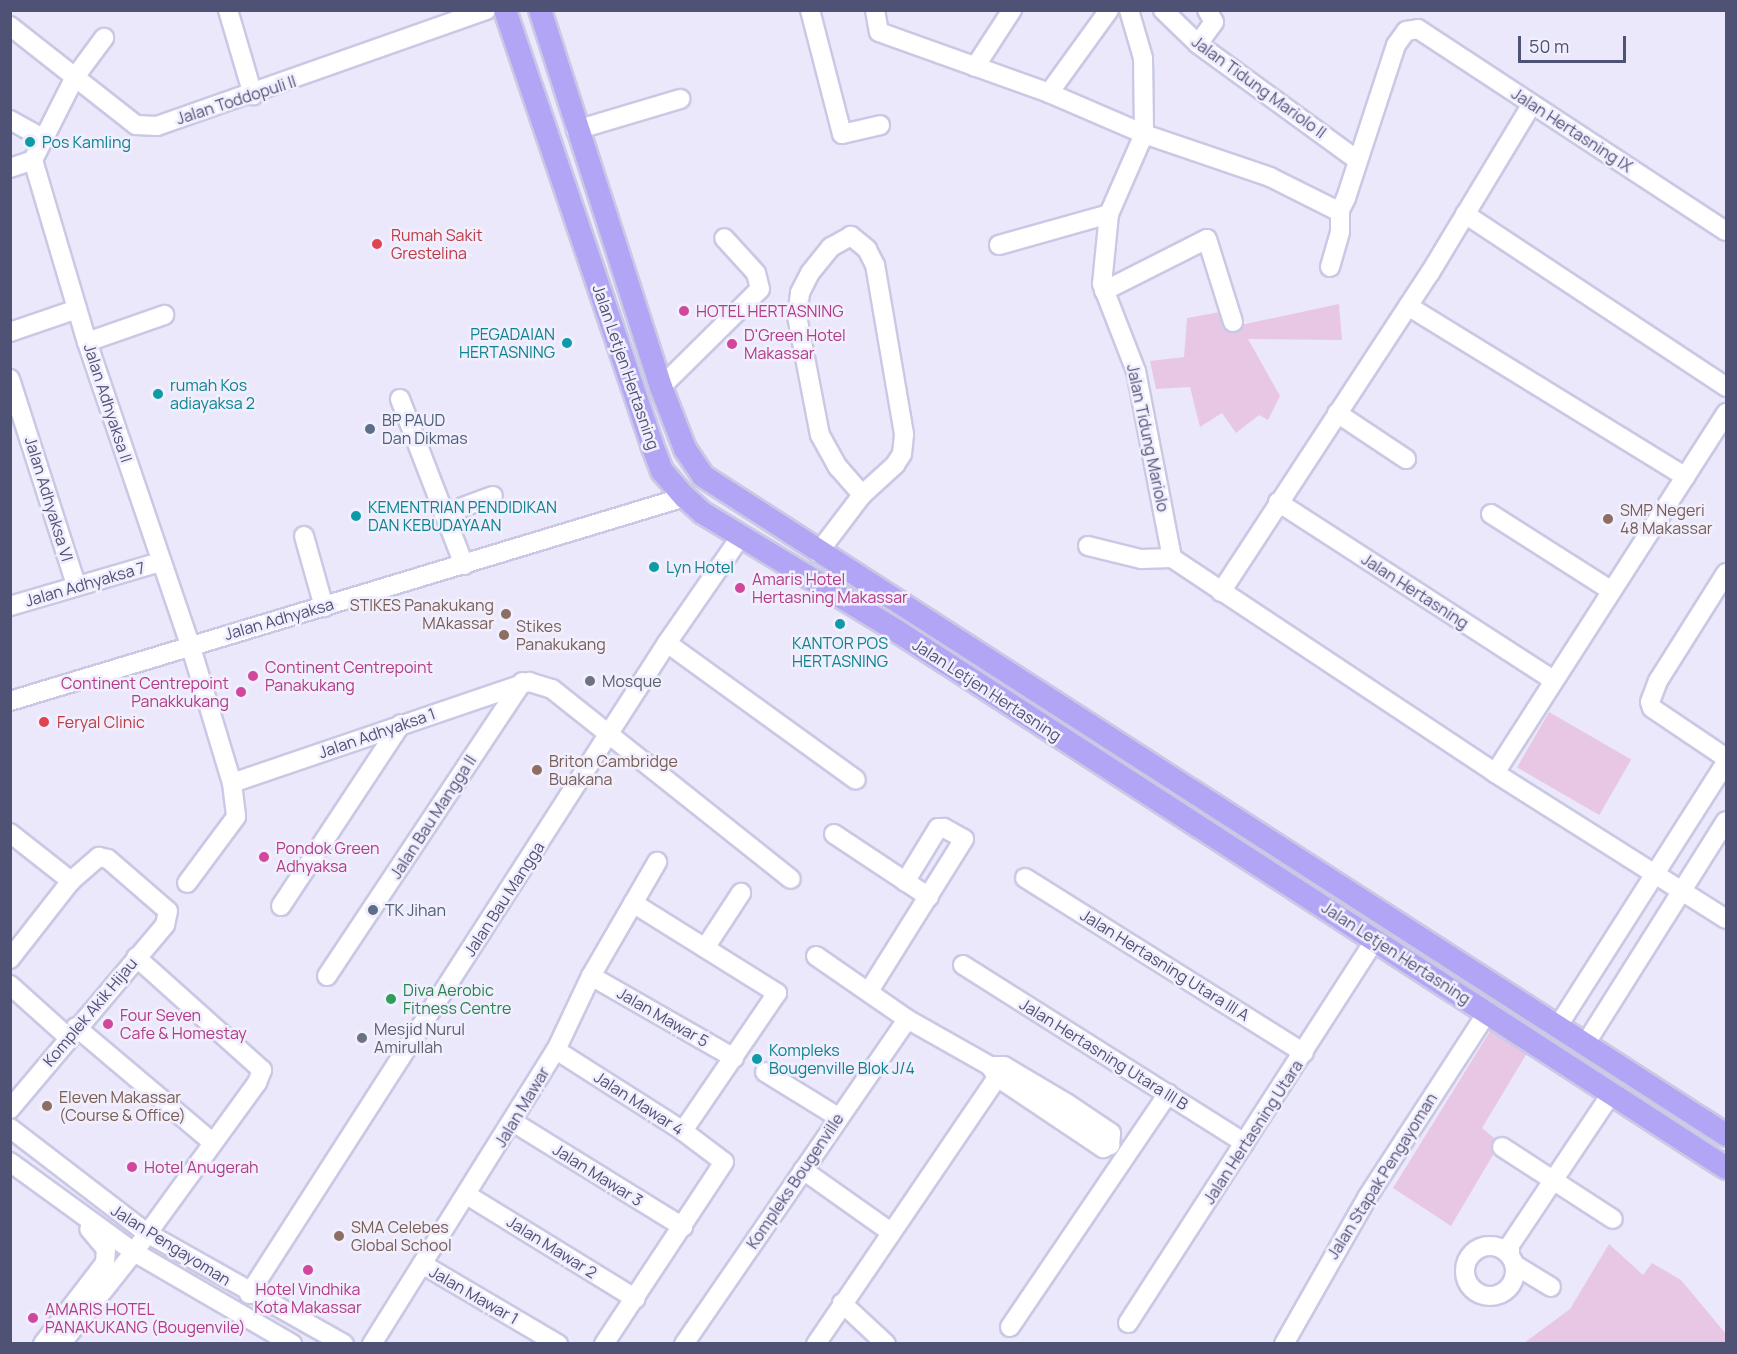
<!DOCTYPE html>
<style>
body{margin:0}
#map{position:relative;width:1737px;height:1354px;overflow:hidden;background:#ebe8fb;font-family:Manrope,sans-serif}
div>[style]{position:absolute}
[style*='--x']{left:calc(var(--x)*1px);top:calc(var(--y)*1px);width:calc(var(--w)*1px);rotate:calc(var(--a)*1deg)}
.green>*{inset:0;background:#e8c7e4;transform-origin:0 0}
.roads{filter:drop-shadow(2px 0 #c9c9e5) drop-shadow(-2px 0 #c9c9e5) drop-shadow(0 2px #c9c9e5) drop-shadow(0 -2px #c9c9e5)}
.minor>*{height:18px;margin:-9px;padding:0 9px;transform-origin:9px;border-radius:9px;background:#fff}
.minor>.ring{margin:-9px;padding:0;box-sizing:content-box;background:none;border:18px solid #fff;border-radius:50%}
.major>*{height:22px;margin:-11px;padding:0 11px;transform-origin:11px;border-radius:11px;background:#b2a5f5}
.dots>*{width:16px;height:16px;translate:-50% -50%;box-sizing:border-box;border:3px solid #f1eefe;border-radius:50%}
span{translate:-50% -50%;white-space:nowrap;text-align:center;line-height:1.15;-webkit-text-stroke:5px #f1eefe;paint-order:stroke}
.street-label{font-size:16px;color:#4e5274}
.culture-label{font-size:16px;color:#0d838f}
.left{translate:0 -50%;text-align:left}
.right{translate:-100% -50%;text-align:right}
.health-label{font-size:16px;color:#be3a42}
.hotel-label{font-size:16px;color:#b23c85}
.service-label{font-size:16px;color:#4e5e75}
.education-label{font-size:16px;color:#785e54}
.worship-label{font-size:16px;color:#5b616d}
.leisure-label{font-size:16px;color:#27864d}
.frame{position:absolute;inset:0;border:12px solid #4e5274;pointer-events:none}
.scale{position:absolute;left:1518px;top:36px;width:108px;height:27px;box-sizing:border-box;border:3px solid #4e5274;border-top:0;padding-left:8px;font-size:18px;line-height:21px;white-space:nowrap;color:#4e5274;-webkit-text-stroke:4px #f1eefe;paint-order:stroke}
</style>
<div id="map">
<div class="green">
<div style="clip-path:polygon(1339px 304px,1342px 340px,1248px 339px,1280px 396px,1268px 420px,1259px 415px,1236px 433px,1222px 413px,1200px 427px,1190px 387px,1156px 389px,1150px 361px,1184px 357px,1187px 318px,1226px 311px,1236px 326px)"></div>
<div style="left:1549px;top:712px;width:95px;height:64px;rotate:30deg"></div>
<div style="clip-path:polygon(1492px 1028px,1527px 1053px,1482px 1128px,1500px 1143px,1451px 1226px,1393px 1188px)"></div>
<div style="clip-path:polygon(1609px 1244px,1643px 1275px,1652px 1263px,1681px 1280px,1726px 1334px,1726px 1343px,1524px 1343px,1570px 1309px)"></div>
<div style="clip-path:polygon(159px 1246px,337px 1343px,318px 1343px,159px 1253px)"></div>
</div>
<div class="roads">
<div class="minor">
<div style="--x:228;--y:10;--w:89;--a:73.6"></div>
<div style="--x:810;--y:10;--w:128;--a:75.5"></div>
<div style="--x:842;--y:134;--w:39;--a:-13"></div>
<div style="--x:875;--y:10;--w:22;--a:80"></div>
<div style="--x:879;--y:32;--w:181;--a:19.7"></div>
<div style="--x:1049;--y:93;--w:103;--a:23.3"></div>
<div style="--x:1144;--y:134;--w:133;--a:18.8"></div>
<div style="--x:1270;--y:177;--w:74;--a:26.6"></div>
<div style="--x:1336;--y:210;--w:4;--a:0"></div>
<div style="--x:1340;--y:210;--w:13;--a:-63"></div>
<div style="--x:1346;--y:198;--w:161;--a:-71.9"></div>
<div style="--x:1396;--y:45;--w:17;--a:-54"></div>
<div style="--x:1406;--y:31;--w:12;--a:-9"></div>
<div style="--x:1418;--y:29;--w:368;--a:33.3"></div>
<div style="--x:1129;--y:10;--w:50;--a:73.7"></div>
<div style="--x:1143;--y:58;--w:76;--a:89.2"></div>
<div style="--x:1144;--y:134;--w:87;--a:113.6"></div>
<div style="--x:1109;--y:214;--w:70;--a:95.7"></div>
<div style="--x:1102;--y:284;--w:93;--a:68.7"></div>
<div style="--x:1136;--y:371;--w:190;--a:79.1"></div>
<div style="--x:1163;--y:10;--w:49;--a:44.2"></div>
<div style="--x:1198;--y:44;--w:197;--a:36.1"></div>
<div style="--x:10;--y:26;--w:160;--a:38.2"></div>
<div style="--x:136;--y:125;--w:21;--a:3"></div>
<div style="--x:157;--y:126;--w:349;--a:-19.4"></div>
<div style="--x:1198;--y:44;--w:27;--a:-54"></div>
<div style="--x:1214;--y:22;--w:14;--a:-120"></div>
<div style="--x:975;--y:67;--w:68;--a:-57"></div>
<div style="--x:1049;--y:93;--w:102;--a:-54.1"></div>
<div style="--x:10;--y:120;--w:38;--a:29"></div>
<div style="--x:576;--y:130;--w:109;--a:-16.6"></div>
<div style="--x:33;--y:160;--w:190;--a:73.5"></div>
<div style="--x:87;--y:342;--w:319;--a:71.2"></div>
<div style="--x:190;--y:644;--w:145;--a:73.2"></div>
<div style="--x:232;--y:783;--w:34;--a:83"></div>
<div style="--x:236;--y:817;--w:82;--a:126.6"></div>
<div style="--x:33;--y:160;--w:93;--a:-63.2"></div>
<div style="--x:75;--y:77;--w:49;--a:-53.4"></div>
<div style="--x:10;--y:168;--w:24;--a:-19"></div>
<div style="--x:1465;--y:214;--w:313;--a:33.5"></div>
<div style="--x:999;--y:245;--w:114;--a:-15.7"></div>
<div style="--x:1330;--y:267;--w:36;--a:-74"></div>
<div style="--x:1340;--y:232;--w:22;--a:-90"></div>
<div style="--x:1104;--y:291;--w:115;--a:-26.8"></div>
<div style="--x:1207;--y:239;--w:87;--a:72.6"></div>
<div style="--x:1408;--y:306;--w:326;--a:31.6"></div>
<div style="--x:10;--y:332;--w:71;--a:-18.9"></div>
<div style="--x:87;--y:342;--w:82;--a:-19.3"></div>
<div style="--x:10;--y:379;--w:216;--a:72.2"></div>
<div style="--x:661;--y:387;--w:139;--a:-44.7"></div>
<div style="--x:760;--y:289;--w:16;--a:-104"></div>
<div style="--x:756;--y:273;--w:47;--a:-132.4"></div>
<div style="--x:400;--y:399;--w:178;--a:68.9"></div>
<div style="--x:1337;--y:413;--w:83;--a:33.7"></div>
<div style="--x:1278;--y:502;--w:328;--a:32.9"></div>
<div style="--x:444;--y:514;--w:52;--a:-20.2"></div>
<div style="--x:1491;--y:514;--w:143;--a:32.5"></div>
<div style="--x:304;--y:536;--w:74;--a:74.3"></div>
<div style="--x:1088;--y:546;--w:55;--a:13.8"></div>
<div style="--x:1141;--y:559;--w:31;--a:-2"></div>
<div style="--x:1172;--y:558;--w:388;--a:33.6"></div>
<div style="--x:1495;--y:773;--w:273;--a:32.3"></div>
<div style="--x:818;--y:553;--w:73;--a:-52.8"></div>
<div style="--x:862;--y:495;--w:45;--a:-42.3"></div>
<div style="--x:895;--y:465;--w:13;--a:-58"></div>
<div style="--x:902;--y:454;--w:20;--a:-84"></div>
<div style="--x:904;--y:434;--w:171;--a:-99.7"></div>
<div style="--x:875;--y:265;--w:18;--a:-117"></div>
<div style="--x:867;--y:249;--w:21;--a:-141"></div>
<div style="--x:851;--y:236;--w:23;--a:151"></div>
<div style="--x:831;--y:247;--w:33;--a:129"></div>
<div style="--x:810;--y:273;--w:22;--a:117"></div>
<div style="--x:800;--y:293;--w:23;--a:97"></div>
<div style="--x:797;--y:316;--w:121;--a:79.1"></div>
<div style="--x:820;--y:435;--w:37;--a:61"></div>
<div style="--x:838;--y:467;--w:37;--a:49"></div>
<div style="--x:1726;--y:573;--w:128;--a:122.2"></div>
<div style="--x:1658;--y:681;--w:22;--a:111"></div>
<div style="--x:1650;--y:702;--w:6;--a:72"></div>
<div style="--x:1652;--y:708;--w:89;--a:34"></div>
<div style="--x:1221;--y:592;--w:381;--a:-56.8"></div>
<div style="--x:1430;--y:273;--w:197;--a:-58.9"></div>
<div style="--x:10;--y:606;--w:156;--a:-16.3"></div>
<div style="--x:667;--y:643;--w:233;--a:35.9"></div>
<div style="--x:10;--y:701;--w:705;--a:-16.82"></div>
<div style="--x:1495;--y:773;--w:428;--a:-57.3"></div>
<div style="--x:232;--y:783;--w:314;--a:-18.8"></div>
<div style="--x:529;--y:682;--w:24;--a:17"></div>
<div style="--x:552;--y:689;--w:305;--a:38.5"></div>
<div style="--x:10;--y:833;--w:78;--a:38.2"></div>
<div style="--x:834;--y:834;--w:114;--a:33.6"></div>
<div style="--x:1025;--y:878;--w:329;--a:32.1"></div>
<div style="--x:633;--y:903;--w:170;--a:32"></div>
<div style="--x:777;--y:993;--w:167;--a:124.3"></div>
<div style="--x:281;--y:906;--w:218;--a:-56.6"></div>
<div style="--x:705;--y:948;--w:66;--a:-56.8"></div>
<div style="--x:816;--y:956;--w:111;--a:34.7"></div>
<div style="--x:907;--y:1019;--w:95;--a:29.5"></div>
<div style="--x:990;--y:1066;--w:13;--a:58"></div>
<div style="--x:997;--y:1077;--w:128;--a:33.8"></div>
<div style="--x:1103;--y:1148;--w:8;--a:-23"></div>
<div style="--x:1110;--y:1145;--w:12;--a:-85"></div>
<div style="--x:1111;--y:1133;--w:52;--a:-146"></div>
<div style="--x:1068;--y:1104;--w:74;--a:-149.3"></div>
<div style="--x:1004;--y:1066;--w:14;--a:180"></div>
<div style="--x:10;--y:959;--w:99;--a:-52"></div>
<div style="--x:71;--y:881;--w:37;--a:-41"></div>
<div style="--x:99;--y:857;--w:9;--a:13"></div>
<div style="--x:108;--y:859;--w:79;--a:40.9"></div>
<div style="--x:168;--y:911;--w:14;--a:102"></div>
<div style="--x:165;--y:925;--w:241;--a:130.1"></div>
<div style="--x:963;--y:965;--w:333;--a:32.3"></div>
<div style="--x:327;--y:976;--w:353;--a:-56.4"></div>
<div style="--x:591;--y:976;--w:165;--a:29.8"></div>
<div style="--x:10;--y:985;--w:78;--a:41.9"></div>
<div style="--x:869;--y:991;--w:179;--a:-58"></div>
<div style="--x:964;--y:839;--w:23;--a:-151"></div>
<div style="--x:944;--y:828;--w:6;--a:180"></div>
<div style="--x:938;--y:828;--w:63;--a:121.4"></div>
<div style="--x:1558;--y:1026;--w:313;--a:-57.5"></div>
<div style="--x:76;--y:1027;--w:178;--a:40.2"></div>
<div style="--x:1586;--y:1043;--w:262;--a:-57.8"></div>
<div style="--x:556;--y:1050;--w:151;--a:32.5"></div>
<div style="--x:683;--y:1131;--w:51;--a:37.1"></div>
<div style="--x:724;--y:1162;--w:218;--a:123.4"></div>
<div style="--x:765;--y:1072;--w:86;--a:31.7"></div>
<div style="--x:513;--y:1122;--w:200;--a:31.7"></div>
<div style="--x:10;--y:1128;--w:173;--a:37.5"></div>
<div style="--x:147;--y:1233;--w:226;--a:29.4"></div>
<div style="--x:1502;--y:1147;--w:132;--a:33"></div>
<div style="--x:10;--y:1162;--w:153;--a:36"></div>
<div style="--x:134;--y:1252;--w:183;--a:30.2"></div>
<div style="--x:803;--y:1170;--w:105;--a:35.3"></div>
<div style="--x:467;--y:1195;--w:198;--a:31.6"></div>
<div class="ring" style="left:1465px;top:1246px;width:32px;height:32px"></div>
<div style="--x:1510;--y:1255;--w:10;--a:-90"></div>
<div style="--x:1510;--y:1245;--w:182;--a:-56.2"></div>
<div style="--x:422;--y:1264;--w:158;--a:30.5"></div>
<div style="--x:1515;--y:1265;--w:42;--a:31.4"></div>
<div style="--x:249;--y:1294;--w:774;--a:-57.3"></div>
<div style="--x:667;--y:643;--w:130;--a:-55.3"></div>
<div style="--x:842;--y:1303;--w:60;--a:43"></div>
<div style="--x:1128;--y:1323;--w:457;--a:-57.2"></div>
<div style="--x:1010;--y:1327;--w:282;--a:-55.9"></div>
<div style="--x:43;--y:1344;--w:102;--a:-52.6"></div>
<div style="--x:105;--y:1263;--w:14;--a:-86"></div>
<div style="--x:106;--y:1249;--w:26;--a:-130"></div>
<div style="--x:61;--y:1344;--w:117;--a:-51.6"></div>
<div style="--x:134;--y:1252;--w:209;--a:-54"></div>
<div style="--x:257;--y:1083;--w:14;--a:-69"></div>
<div style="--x:262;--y:1070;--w:169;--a:-138.1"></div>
<div style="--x:372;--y:1344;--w:347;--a:-58"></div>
<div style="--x:556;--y:1050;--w:82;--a:-64.7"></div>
<div style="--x:591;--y:976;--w:132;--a:-59.9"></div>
<div style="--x:684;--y:1344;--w:394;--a:-55.5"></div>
<div style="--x:816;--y:1344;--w:335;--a:-55.8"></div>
<div style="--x:1284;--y:1344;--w:170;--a:-60.4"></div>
<div style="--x:1368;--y:1196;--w:218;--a:-57"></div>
</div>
<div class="major">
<div style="--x:505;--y:10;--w:459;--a:71.3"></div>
<div style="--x:652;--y:445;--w:28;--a:69"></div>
<div style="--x:662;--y:471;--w:35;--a:49"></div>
<div style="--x:685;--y:497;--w:24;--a:42"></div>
<div style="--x:703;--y:513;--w:227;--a:31.3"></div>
<div style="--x:897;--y:631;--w:988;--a:32.93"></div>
<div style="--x:540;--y:10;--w:396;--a:72.2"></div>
<div style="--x:661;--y:387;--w:66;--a:68.8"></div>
<div style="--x:685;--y:449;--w:32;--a:56"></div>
<div style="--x:703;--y:476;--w:1217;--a:32.79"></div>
</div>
</div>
<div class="dots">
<div style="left:30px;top:142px;background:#0f9aa8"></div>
<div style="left:377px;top:244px;background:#e0444e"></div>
<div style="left:684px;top:311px;background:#d1479c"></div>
<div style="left:567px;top:343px;background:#0f9aa8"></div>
<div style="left:732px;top:344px;background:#d1479c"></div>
<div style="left:158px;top:394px;background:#0f9aa8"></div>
<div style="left:370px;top:429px;background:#5c6f8a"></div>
<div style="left:356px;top:516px;background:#0f9aa8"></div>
<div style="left:1608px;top:519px;background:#8d6e63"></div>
<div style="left:654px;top:567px;background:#0f9aa8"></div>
<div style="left:740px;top:588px;background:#d1479c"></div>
<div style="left:506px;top:614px;background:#8d6e63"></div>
<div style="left:840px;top:624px;background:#0f9aa8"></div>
<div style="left:504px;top:635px;background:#8d6e63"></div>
<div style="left:253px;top:676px;background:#d1479c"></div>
<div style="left:590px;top:681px;background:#6b7280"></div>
<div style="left:241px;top:692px;background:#d1479c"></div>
<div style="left:44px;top:722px;background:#e0444e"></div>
<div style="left:537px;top:770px;background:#8d6e63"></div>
<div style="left:264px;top:857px;background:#d1479c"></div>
<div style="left:373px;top:910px;background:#5c6f8a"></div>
<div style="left:391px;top:999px;background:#2e9e5b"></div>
<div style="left:108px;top:1024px;background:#d1479c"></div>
<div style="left:362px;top:1038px;background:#6b7280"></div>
<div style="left:757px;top:1059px;background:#0f9aa8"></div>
<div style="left:47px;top:1106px;background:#8d6e63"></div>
<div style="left:132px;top:1167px;background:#d1479c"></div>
<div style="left:339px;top:1236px;background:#8d6e63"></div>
<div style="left:308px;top:1270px;background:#d1479c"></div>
<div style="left:33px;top:1318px;background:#d1479c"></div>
</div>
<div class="street-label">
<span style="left:1259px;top:87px;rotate:36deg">Jalan Tidung Mariolo II</span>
<span style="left:236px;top:100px;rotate:-18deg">Jalan Toddopuli II</span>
<span style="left:1572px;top:130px;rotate:33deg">Jalan Hertasning IX</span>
<span style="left:626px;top:367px;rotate:71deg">Jalan Letjen Hertasning</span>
<span style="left:108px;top:403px;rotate:72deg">Jalan Adhyaksa II</span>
<span style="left:1148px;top:438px;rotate:78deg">Jalan Tidung Mariolo</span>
<span style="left:49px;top:499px;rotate:73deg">Jalan Adhyaksa VI</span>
<span style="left:85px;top:584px;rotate:-16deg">Jalan Adhyaksa 7</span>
<span style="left:1415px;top:591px;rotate:33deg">Jalan Hertasning</span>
<span style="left:279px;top:619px;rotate:-16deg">Jalan Adhyaksa</span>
<span style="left:987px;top:690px;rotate:33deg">Jalan Letjen Hertasning</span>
<span style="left:377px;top:733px;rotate:-19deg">Jalan Adhyaksa 1</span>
<span style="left:433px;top:817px;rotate:-57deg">Jalan Bau Mangga II</span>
<span style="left:504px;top:899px;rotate:-57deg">Jalan Bau Mangga</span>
<span style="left:1396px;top:953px;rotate:33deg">Jalan Letjen Hertasning</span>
<span style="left:1165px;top:965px;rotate:32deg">Jalan Hertasning Utara III A</span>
<span style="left:90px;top:1012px;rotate:-50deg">Komplek Akik Hijau</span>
<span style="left:663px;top:1017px;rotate:30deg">Jalan Mawar 5</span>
<span style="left:1104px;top:1054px;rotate:32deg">Jalan Hertasning Utara III B</span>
<span style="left:639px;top:1103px;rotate:33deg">Jalan Mawar 4</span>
<span style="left:522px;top:1107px;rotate:-59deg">Jalan Mawar</span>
<span style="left:1253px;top:1132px;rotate:-57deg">Jalan Hertasning Utara</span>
<span style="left:598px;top:1175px;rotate:32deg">Jalan Mawar 3</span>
<span style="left:1382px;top:1176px;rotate:-58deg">Jalan Stapak Pengayoman</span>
<span style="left:795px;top:1181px;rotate:-56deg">Kompleks Bougenville</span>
<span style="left:171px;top:1245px;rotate:32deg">Jalan Pengayoman</span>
<span style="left:552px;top:1247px;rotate:32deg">Jalan Mawar 2</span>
<span style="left:474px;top:1295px;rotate:30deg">Jalan Mawar 1</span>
</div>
<div class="culture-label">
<span class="left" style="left:42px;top:142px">Pos Kamling</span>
<span class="right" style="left:555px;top:343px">PEGADAIAN<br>HERTASNING</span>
<span class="left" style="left:170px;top:394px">rumah Kos<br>adiayaksa 2</span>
<span class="left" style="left:368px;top:516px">KEMENTRIAN PENDIDIKAN<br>DAN KEBUDAYAAN</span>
<span class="left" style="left:666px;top:567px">Lyn Hotel</span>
<span style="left:840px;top:652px">KANTOR POS<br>HERTASNING</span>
<span class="left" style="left:769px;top:1059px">Kompleks<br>Bougenville Blok J/4</span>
</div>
<div class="health-label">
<span class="left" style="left:391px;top:244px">Rumah Sakit<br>Grestelina</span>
<span class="left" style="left:57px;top:722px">Feryal Clinic</span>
</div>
<div class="hotel-label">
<span class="left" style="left:696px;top:311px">HOTEL HERTASNING</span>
<span class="left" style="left:744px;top:344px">D'Green Hotel<br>Makassar</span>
<span class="left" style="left:752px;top:588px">Amaris Hotel<br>Hertasning Makassar</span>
<span class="left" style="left:265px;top:676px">Continent Centrepoint<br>Panakukang</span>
<span class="right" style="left:229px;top:692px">Continent Centrepoint<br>Panakkukang</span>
<span class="left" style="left:276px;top:857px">Pondok Green<br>Adhyaksa</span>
<span class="left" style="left:120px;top:1024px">Four Seven<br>Cafe &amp; Homestay</span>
<span class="left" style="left:144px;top:1167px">Hotel Anugerah</span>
<span style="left:308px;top:1298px">Hotel Vindhika<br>Kota Makassar</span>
<span class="left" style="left:45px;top:1318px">AMARIS HOTEL<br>PANAKUKANG (Bougenvile)</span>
</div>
<div class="service-label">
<span class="left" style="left:382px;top:429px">BP PAUD<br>Dan Dikmas</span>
<span class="left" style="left:385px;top:910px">TK Jihan</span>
</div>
<div class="education-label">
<span class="left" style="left:1620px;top:519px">SMP Negeri<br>48 Makassar</span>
<span class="right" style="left:494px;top:614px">STIKES Panakukang<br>MAkassar</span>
<span class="left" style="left:516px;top:635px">Stikes<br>Panakukang</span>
<span class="left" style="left:549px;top:770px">Briton Cambridge<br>Buakana</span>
<span class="left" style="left:59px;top:1106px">Eleven Makassar<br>(Course &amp; Office)</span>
<span class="left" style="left:351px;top:1236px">SMA Celebes<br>Global School</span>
</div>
<div class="worship-label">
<span class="left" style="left:602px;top:681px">Mosque</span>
<span class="left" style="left:374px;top:1038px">Mesjid Nurul<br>Amirullah</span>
</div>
<div class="leisure-label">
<span class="left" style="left:403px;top:999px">Diva Aerobic<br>Fitness Centre</span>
</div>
<div class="frame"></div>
<div class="scale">50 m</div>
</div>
